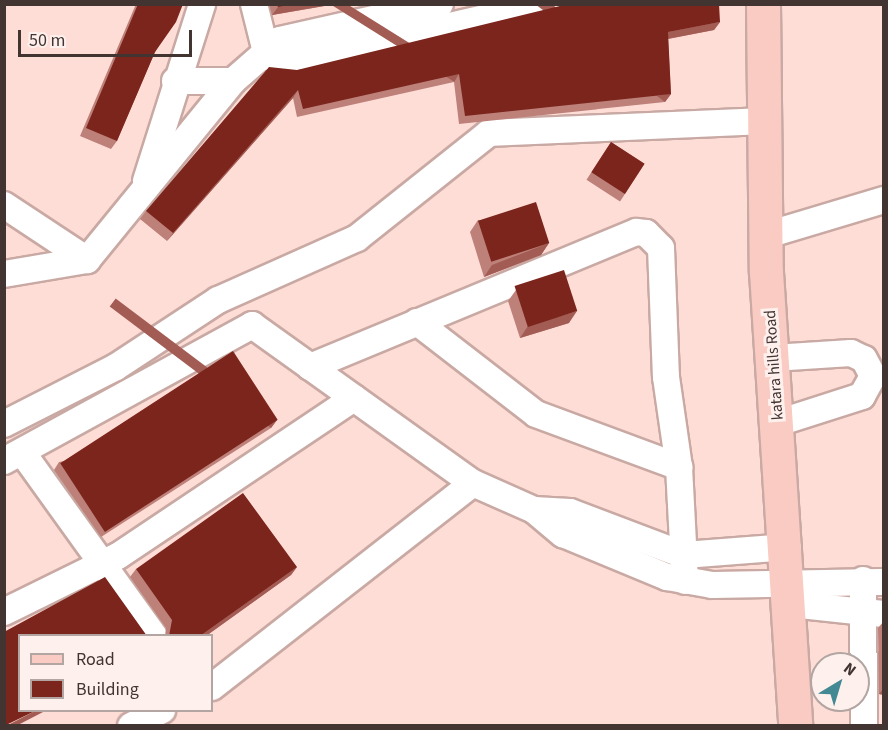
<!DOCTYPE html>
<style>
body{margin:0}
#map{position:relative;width:888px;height:730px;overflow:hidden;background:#ffddd7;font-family:"Source Sans 3",sans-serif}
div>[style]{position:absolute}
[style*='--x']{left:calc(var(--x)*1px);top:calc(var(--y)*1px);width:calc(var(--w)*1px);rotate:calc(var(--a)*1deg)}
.roads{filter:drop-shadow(2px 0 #c9a9a3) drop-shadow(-2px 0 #c9a9a3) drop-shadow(0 2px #c9a9a3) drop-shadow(0 -2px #c9a9a3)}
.minor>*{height:26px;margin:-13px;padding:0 13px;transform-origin:13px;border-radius:13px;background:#fff}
.major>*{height:33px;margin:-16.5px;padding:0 16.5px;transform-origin:16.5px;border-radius:16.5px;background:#f9cbc3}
.wall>*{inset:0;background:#bd817a;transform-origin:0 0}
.shaded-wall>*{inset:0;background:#a35c54;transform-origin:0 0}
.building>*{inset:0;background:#7b251c;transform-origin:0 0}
span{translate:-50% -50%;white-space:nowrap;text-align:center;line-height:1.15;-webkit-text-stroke:6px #fef0ed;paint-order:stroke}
.street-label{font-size:16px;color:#413431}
.frame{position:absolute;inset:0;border:6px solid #413431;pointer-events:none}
.legend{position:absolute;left:18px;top:634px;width:195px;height:78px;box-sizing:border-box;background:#fef0ed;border:2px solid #b2a5a2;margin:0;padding:8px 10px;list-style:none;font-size:18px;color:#413431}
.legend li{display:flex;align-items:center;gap:12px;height:30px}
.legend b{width:30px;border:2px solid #b2a5a2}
.north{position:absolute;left:810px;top:652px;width:60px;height:60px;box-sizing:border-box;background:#fef0ed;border:2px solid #b2a5a2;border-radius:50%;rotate:38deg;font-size:16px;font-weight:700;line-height:24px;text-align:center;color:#413431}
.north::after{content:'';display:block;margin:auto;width:21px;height:27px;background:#438994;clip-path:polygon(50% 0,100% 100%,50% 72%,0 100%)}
.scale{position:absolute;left:18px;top:30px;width:174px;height:27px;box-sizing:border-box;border:3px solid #413431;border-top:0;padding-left:8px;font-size:18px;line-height:21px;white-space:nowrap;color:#413431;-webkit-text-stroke:4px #fef0ed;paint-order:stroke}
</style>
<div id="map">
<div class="roads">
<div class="minor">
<div style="--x:254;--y:4;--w:54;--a:76"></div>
<div style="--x:267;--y:56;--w:22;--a:18"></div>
<div style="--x:288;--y:63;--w:265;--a:-12.9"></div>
<div style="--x:175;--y:81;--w:58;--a:0"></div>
<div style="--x:146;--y:181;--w:186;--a:-72.4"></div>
<div style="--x:4;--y:205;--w:100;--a:33.5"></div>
<div style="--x:767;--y:235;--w:122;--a:-16.7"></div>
<div style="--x:4;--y:274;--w:84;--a:-9.6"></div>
<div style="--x:87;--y:260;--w:231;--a:-50.8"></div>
<div style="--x:233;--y:81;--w:62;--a:-41.1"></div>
<div style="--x:280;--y:40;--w:164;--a:-12.7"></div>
<div style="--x:417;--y:322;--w:150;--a:37.7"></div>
<div style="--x:536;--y:414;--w:153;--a:20.3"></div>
<div style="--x:773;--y:358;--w:78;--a:-3.7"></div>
<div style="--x:851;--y:353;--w:14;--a:25"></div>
<div style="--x:864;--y:359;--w:19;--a:62"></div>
<div style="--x:873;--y:376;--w:23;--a:119"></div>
<div style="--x:862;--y:396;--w:88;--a:162.2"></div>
<div style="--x:310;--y:367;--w:353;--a:-22.5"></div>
<div style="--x:636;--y:232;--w:10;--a:6"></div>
<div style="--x:646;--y:233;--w:21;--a:45"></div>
<div style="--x:661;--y:248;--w:129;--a:87.8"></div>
<div style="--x:666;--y:377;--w:91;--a:81.8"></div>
<div style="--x:679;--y:467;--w:114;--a:87"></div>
<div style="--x:4;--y:424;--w:126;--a:-27"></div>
<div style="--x:116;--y:367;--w:122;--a:-33.3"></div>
<div style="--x:218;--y:300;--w:152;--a:-24"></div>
<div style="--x:357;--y:238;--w:169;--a:-38.5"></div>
<div style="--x:489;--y:133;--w:275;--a:-2.5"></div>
<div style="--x:22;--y:452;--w:226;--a:54.3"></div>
<div style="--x:4;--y:461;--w:283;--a:-28.7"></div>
<div style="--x:252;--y:325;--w:272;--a:35.6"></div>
<div style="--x:473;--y:483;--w:67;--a:23.9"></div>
<div style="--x:534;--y:510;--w:38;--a:40"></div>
<div style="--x:563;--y:534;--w:113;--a:22.5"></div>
<div style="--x:667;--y:577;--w:46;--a:10.1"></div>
<div style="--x:712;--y:585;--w:172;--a:-1"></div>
<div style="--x:534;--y:510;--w:36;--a:3"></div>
<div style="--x:570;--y:512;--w:122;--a:20.7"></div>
<div style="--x:684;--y:555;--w:104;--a:-4.4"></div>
<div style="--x:863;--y:580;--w:146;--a:89.6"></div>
<div style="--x:790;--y:604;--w:95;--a:6.1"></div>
<div style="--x:4;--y:612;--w:127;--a:-26.2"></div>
<div style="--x:118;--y:556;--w:284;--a:-33.8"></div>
<div style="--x:212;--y:687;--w:331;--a:-38"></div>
<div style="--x:131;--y:726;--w:35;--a:-27"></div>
</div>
<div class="major">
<div style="--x:763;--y:4;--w:268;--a:89.4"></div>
<div style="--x:766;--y:272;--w:455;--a:86.3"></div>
</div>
</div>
<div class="wall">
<div style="clip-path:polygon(136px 4px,183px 4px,155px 52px,117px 141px,111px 149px,80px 136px)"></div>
<div style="clip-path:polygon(269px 4px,336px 4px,272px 15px)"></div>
<div style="clip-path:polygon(720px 22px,714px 30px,668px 39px,671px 94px,665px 102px,459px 124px,454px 82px,297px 117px,293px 98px,167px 241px,140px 219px,146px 211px,297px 70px)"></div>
<div style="left:611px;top:142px;width:40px;height:45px;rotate:33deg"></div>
<div style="clip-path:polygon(478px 220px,549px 243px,541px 255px,484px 277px,470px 232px)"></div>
<div style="clip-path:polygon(516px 290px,569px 323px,520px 338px,508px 301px)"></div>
<div style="clip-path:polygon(277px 420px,271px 428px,101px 537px,54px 470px,59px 462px)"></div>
<div style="clip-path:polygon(297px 567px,291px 575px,206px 636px,165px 636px,166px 628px,130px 577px,136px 569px)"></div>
<div style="clip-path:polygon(884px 621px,884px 695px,879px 694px,878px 628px)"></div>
</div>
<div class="shaded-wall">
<div style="clip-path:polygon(295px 4px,336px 4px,272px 15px,278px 7px)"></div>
<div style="clip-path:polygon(720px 22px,714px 30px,662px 40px,668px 32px)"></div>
<div style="left:459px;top:74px;width:9px;height:160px;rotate:122deg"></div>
<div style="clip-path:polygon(298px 90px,293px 98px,167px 241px,173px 233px)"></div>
<div style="left:671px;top:94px;width:10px;height:207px;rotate:127deg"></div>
<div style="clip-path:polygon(549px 243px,541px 255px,484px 277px,492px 265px)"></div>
<div style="clip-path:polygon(577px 311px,569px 323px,520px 338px,528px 326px)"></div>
<div style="left:277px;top:420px;width:10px;height:202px;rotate:127deg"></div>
<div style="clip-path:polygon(297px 567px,291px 575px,206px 636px,200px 636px)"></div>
<div style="clip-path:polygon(884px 688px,884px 695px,879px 694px)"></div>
<div style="clip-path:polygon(35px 711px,45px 711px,16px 726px,6px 726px)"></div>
</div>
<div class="building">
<div style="clip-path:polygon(138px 4px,183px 4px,176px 22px,155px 52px,117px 141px,86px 128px)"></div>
<div style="clip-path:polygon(277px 4px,295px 4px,278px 7px)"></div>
<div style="clip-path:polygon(568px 4px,719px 4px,720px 22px,668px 32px,671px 94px,465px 116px,459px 74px,303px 109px,298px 90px,173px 233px,146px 211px,269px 67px,297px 70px)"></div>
<div style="left:611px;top:142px;width:40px;height:36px;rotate:33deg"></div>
<div style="left:536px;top:202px;width:43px;height:61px;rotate:72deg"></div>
<div style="left:564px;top:270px;width:43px;height:52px;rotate:72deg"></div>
<div style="left:233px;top:351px;width:82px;height:206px;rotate:57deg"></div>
<div style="clip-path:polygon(243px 493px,297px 567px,200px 636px,169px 636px,172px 620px,136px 569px)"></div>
<div style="clip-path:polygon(105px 577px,147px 636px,20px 636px,20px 711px,35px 711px,4px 726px,4px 632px)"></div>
</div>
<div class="street-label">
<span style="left:774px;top:365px;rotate:-94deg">katara hills Road</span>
</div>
<div class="frame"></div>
<ul class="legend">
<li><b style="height:8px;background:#f9cbc3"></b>Road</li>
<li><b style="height:16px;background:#7b251c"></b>Building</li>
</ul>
<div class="north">N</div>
<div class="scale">50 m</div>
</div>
